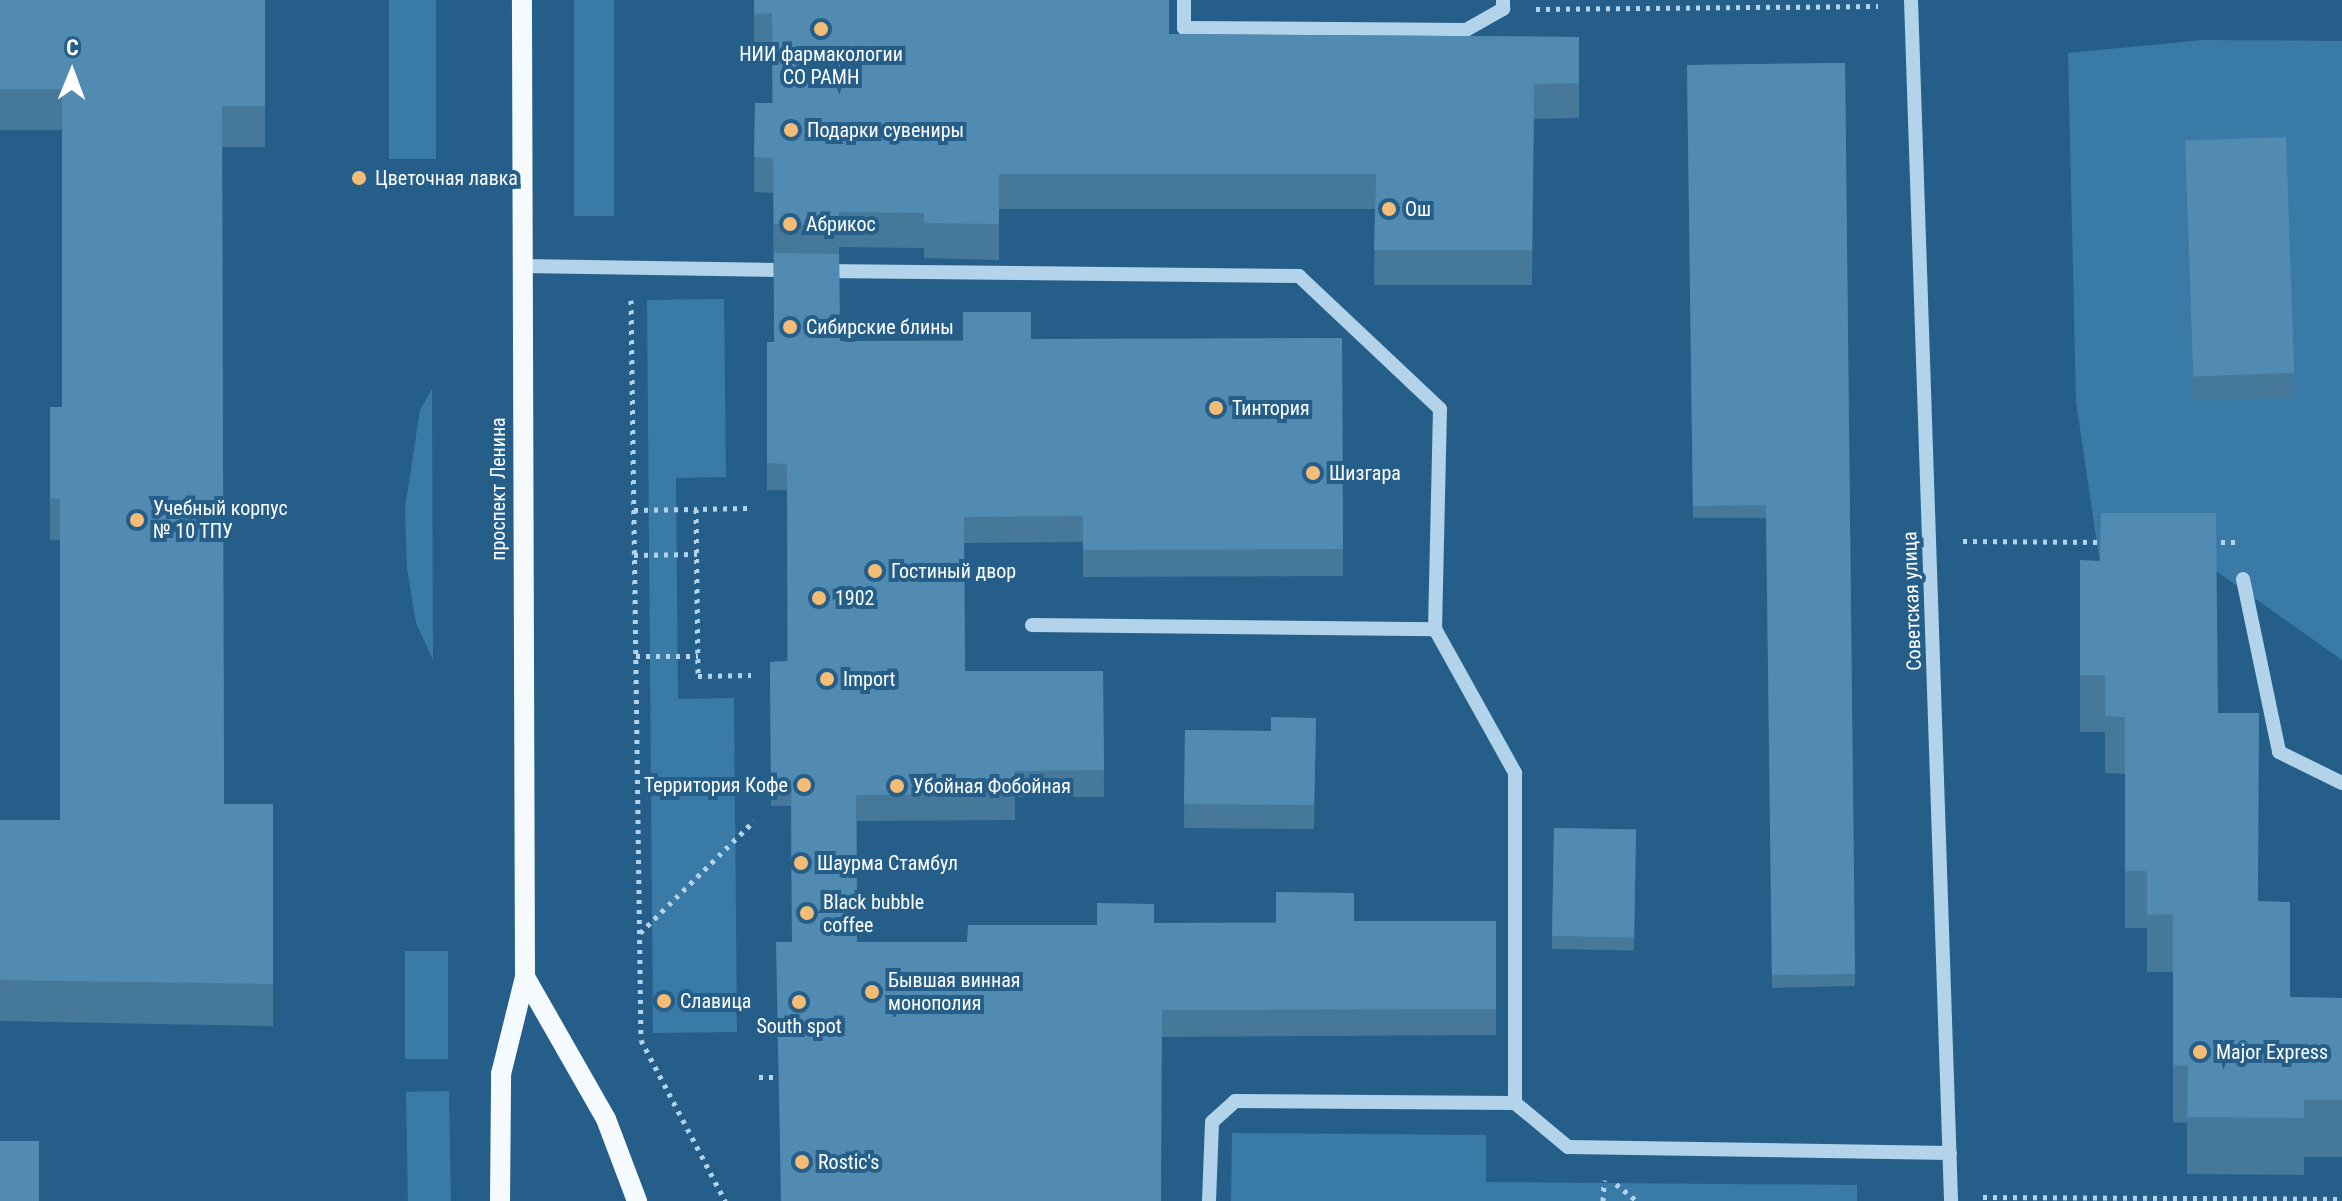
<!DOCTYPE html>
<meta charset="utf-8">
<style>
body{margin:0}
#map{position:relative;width:2342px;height:1201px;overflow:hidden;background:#255f89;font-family:"Roboto Condensed",sans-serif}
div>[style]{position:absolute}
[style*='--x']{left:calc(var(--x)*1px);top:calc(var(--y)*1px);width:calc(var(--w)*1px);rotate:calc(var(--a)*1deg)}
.green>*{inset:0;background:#397aa6;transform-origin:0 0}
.path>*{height:5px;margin-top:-2.5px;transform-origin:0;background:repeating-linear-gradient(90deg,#b2d3ea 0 4px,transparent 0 10px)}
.minor>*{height:14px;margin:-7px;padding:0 7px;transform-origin:7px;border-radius:7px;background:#b2d3ea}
.major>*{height:20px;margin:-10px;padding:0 10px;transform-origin:10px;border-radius:10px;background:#f5fafe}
.wall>*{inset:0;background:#467899;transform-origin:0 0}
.building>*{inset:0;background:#518bb2;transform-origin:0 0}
.dots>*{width:22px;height:22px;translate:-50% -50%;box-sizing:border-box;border:4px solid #255f89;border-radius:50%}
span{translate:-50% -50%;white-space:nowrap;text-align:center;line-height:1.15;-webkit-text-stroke:8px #255f89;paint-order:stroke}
.poi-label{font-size:20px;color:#fff}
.left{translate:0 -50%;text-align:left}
.right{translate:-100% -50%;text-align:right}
.street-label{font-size:20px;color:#fff}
.north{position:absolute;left:32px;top:32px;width:80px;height:80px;-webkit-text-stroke:6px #255f89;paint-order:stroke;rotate:1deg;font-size:22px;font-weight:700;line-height:32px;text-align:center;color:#fff}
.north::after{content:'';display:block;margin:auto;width:28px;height:36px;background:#fff;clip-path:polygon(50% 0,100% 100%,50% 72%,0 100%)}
</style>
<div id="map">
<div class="green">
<div style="left:389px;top:0;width:47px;height:159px"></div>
<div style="left:574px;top:0;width:40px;height:216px"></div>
<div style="clip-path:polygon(2203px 40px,2342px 41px,2342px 660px,2216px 571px,2101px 570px,2076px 402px,2068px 53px)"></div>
<div style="clip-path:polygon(724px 299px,726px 477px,676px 478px,678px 699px,734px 698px,737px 1032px,653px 1033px,647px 300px)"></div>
<div style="clip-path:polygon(432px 389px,433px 660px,416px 623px,407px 568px,405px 508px,420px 410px)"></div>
<div style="left:405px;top:951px;width:43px;height:108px"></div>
<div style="left:449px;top:1091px;width:110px;height:43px;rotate:89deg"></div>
<div style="clip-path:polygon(1232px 1133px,1486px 1135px,1486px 1182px,1857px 1185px,1857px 1201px,1231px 1201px)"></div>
</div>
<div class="path">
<div style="--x:1536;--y:9;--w:342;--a:-0.5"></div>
<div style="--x:631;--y:300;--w:740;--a:89.23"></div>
<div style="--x:641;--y:1040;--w:182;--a:62.4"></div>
<div style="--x:747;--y:508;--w:51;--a:178.9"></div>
<div style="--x:696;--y:509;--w:167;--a:89.3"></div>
<div style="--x:698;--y:676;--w:53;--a:-1.1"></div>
<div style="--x:634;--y:510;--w:62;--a:-0.9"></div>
<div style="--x:1963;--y:541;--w:142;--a:0.4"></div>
<div style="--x:2211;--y:542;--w:26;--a:0"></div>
<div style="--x:634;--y:555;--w:63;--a:-0.9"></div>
<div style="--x:636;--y:656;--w:62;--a:0"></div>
<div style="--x:640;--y:933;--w:160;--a:-44.5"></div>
<div style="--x:759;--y:1077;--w:23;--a:0"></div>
<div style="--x:1616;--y:1184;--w:27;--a:39"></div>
<div style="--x:1983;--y:1197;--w:359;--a:0.3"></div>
<div style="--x:1603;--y:1201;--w:21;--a:-87"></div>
</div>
<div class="minor">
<div style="--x:1184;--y:0;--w:28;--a:90"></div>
<div style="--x:1184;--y:28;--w:282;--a:0.4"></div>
<div style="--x:1466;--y:30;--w:43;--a:-29.6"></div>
<div style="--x:1503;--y:9;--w:9;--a:-90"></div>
<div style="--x:1911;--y:0;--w:1202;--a:88.09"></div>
<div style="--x:522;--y:266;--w:268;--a:0.9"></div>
<div style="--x:823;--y:271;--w:476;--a:0.6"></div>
<div style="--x:1299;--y:276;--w:194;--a:43.3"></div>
<div style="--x:1440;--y:409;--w:220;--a:91.3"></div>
<div style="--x:1435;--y:629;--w:165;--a:60.9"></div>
<div style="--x:1515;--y:773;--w:330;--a:90"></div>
<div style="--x:1515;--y:1103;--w:69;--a:39.7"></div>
<div style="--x:1568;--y:1147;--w:382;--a:0.9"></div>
<div style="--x:2243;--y:579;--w:177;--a:78.2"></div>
<div style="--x:2279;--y:752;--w:70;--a:26.2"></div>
<div style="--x:1032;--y:625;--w:403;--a:0.6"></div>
<div style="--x:1209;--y:1201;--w:79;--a:-87.8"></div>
<div style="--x:1212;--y:1122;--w:31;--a:-42"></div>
<div style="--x:1235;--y:1101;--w:280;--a:0.4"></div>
</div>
<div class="major">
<div style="--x:525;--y:977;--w:163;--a:60.3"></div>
<div style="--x:606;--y:1119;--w:88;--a:69.3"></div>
<div style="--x:500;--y:1201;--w:127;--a:-89.5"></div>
<div style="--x:501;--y:1074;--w:100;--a:-76.1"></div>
<div style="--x:525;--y:977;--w:977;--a:-90.18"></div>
</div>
<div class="wall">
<div style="clip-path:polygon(0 0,265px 0,265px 147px,222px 147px,224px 804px,273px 804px,273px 1026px,0 1021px,0 820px,60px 820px,60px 540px,50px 540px,50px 407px,62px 407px,62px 130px,0 130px)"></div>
<div style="clip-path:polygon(754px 0,1169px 34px,1579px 37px,1579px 118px,1534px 119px,1532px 285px,1374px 285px,1375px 209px,999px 209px,999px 260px,924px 258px,924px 248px,839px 247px,840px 341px,1342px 338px,1343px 576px,1083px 577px,1083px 542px,964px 543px,965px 671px,1103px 671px,1104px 797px,1015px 797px,1015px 820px,857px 821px,857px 942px,967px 942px,1097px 925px,1154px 923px,1496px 921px,1496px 1035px,1162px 1037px,792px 942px,791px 806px,771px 806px,770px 662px,787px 661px,787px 490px,767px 490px,767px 342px,774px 342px,773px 193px,754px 192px,755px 103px,772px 103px,772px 49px,754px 49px)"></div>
<div style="clip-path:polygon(1845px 63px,1855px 986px,1772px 988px,1766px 518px,1693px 518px,1687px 65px)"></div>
<div style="clip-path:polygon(2185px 140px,2293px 373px,2293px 397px,2192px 400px)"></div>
<div style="clip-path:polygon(2080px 560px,2218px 713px,2258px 901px,2290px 997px,2342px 998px,2342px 1157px,2304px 1157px,2304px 1175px,2187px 1174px,2187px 1123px,2173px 1122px,2173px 972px,2147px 972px,2147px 928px,2125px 928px,2125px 774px,2105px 773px,2105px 732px,2080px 732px)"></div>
<div style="clip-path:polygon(1316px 718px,1314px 829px,1184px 828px,1185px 730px,1271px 731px)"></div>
<div style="left:1554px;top:828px;width:82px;height:121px;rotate:1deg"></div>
</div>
<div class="building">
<div style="clip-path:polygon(0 0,265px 0,265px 106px,222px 106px,224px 804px,273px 804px,273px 984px,0 980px,0 820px,60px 820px,60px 499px,50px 498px,50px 407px,62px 407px,62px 89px,0 89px)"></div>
<div style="clip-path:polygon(754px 0,1169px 0,1169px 34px,1579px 37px,1579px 83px,1534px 84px,1532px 250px,1374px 250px,1376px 174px,999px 174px,999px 224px,924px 223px,924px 213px,839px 212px,839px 225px,774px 224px,773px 158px,754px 157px,755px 103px,773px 103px,772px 13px,754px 14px)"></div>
<div style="clip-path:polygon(1845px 63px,1855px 974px,1772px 975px,1766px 505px,1693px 506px,1687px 65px)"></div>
<div style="left:2286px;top:137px;width:236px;height:101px;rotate:88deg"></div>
<div style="clip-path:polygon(774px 253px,839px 254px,840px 341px,963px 341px,963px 312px,1031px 312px,1031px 339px,1342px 338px,1343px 549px,1083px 550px,1083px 516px,964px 517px,965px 671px,1103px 671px,1104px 770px,1015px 771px,1015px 794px,856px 795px,857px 942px,967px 942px,968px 925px,1097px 925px,1097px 903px,1154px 904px,1154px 923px,1276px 923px,1276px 892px,1354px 893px,1354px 921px,1496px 921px,1496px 1009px,1162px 1010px,1161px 1201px,781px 1201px,776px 942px,792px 942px,791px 780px,771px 780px,770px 662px,788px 661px,787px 464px,767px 463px,767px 342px,774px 342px)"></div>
<div style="clip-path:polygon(2101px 513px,2216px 513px,2218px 713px,2259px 713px,2258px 901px,2290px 902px,2290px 997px,2342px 998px,2342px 1100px,2304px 1100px,2304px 1118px,2187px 1117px,2188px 1066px,2173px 1065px,2173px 914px,2147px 915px,2147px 871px,2125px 871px,2125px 717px,2105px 716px,2105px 675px,2080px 675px,2080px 560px,2100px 561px)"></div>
<div style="clip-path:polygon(1271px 717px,1316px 718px,1314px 805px,1184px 804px,1185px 730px,1271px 731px)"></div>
<div style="left:1554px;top:828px;width:82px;height:108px;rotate:1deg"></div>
<div style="left:0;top:1141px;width:39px;height:60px"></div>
</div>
<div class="dots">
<div style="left:821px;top:29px;background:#f3bd76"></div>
<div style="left:791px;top:130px;background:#f3bd76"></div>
<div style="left:359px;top:178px;background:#f3bd76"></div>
<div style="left:1389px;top:209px;background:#f3bd76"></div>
<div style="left:790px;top:224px;background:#f3bd76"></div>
<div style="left:790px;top:327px;background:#f3bd76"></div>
<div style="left:1216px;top:408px;background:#f3bd76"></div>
<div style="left:1313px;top:473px;background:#f3bd76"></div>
<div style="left:137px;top:520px;background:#f3bd76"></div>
<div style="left:875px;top:571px;background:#f3bd76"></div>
<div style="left:819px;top:598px;background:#f3bd76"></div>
<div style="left:827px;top:679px;background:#f3bd76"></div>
<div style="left:804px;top:785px;background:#f3bd76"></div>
<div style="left:897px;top:786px;background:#f3bd76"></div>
<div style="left:801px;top:863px;background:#f3bd76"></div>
<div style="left:807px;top:913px;background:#f3bd76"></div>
<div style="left:872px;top:992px;background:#f3bd76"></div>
<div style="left:664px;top:1001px;background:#f3bd76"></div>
<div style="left:799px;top:1002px;background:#f3bd76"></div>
<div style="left:2200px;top:1052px;background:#f3bd76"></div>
<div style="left:802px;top:1162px;background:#f3bd76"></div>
</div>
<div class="poi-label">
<span style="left:821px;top:66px">НИИ фармакологии<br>СО РАМН</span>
<span class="left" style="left:807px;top:130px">Подарки сувениры</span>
<span class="left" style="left:375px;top:178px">Цветочная лавка</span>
<span class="left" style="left:1405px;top:209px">Ош</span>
<span class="left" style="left:806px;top:224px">Абрикос</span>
<span class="left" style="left:806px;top:327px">Сибирские блины</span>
<span class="left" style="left:1232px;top:408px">Тинтория</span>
<span class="left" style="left:1329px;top:473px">Шизгара</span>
<span class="left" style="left:153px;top:520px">Учебный корпус<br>№ 10 ТПУ</span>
<span class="left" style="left:891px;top:571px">Гостиный двор</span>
<span class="left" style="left:835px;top:598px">1902</span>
<span class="left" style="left:843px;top:679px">Import</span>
<span class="right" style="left:788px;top:785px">Территория Кофе</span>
<span class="left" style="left:913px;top:786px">Убойная Фобойная</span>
<span class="left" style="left:817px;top:863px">Шаурма Стамбул</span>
<span class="left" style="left:823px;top:914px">Black bubble<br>coffee</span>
<span class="left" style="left:888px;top:992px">Бывшая винная<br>монополия</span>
<span class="left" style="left:680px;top:1001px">Славица</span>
<span style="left:799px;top:1026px">South spot</span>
<span class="left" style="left:2216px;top:1052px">Major Express</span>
<span class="left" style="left:818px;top:1162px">Rostic's</span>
</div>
<div class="street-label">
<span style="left:498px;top:489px;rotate:-90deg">проспект Ленина</span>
<span style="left:1912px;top:601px;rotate:-92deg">Советская улица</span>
</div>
<div class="north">С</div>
</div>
